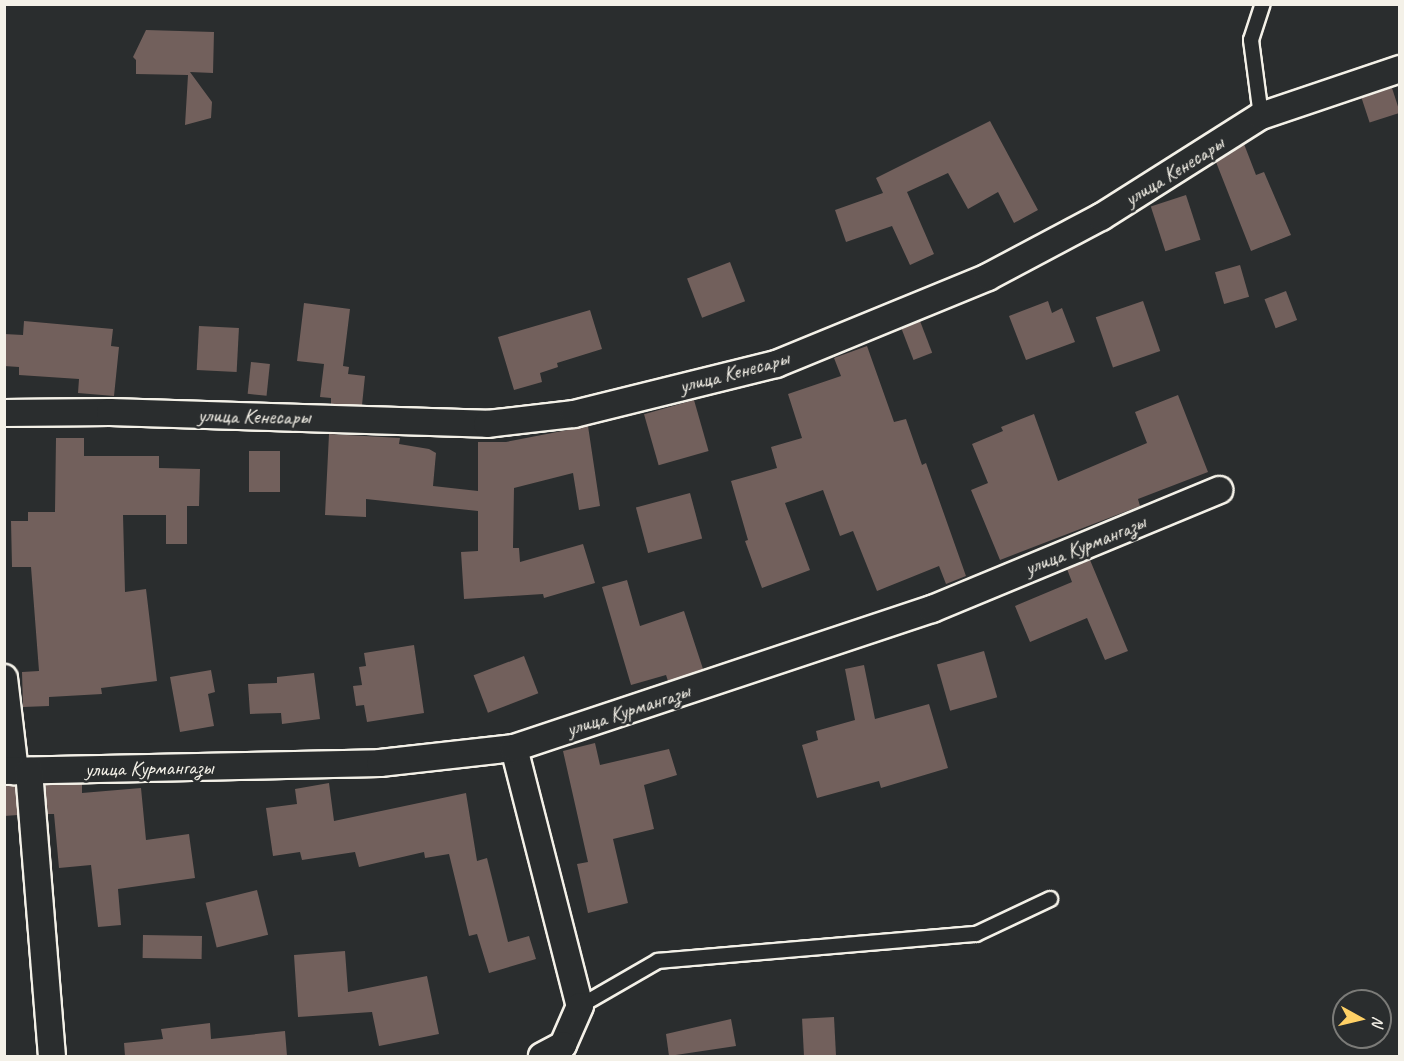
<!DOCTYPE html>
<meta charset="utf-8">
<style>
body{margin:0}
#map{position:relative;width:1404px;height:1061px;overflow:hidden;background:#2a2d2e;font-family:Caveat,sans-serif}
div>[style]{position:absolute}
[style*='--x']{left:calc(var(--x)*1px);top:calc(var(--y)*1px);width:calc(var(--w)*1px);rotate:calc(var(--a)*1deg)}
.building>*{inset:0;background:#72605c;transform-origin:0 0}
.roads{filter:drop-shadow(2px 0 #f4f1e8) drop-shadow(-2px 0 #f4f1e8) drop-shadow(0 2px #f4f1e8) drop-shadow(0 -2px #f4f1e8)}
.lane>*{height:14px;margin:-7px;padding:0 7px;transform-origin:7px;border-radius:7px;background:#2a2d2e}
.street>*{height:26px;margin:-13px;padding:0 13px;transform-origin:13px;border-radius:13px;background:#2a2d2e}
span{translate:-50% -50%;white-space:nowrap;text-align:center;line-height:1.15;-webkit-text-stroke:5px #2a2d2e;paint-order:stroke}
.street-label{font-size:21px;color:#f4f1e8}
.frame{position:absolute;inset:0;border:6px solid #f4f1e8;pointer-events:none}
.north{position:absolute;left:1332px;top:989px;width:60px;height:60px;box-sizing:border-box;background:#2a2d2e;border:2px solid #7b7b78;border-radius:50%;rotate:98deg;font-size:16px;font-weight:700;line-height:24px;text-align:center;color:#f4f1e8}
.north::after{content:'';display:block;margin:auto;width:21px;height:27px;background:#ffd166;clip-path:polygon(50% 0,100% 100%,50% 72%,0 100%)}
</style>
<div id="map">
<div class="building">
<div style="clip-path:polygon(146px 30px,214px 32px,213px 73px,190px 72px,212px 102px,211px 118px,185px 125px,188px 75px,136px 74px,136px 60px,133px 57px)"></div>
<div style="left:1392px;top:88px;width:26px;height:32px;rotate:72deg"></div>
<div style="clip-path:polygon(990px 121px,1038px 210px,1014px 223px,998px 192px,968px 209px,948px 173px,907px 192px,934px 254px,910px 265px,892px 226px,846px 242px,835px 210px,883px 193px,876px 178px)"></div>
<div style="clip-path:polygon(1244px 144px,1256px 175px,1264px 172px,1291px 235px,1251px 251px,1216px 162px)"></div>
<div style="left:1186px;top:195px;width:47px;height:37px;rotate:72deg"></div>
<div style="left:730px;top:262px;width:42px;height:46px;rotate:69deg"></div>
<div style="left:1240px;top:265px;width:33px;height:26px;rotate:74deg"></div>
<div style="left:1286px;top:291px;width:31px;height:23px;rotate:69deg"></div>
<div style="clip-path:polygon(1048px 301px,1052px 313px,1062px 308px,1075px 342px,1026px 360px,1009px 316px)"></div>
<div style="left:1143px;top:301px;width:53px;height:50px;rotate:71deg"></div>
<div style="clip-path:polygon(304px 303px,350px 309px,343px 366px,349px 367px,348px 374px,365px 376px,362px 405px,331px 404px,331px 398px,320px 397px,324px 364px,297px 361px)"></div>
<div style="clip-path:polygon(590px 310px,602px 349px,557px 363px,558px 367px,540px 373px,542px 382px,514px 390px,498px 337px)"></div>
<div style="clip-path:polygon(24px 321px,113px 329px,111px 346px,119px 347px,114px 396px,78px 393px,79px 379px,19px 375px,19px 367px,4px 366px,4px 334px,23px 335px)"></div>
<div style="left:920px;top:321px;width:34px;height:20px;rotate:69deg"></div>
<div style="left:199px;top:326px;width:40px;height:44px;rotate:3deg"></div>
<div style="clip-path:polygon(867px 346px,894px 422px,906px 419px,922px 465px,926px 463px,966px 576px,946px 584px,939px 566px,877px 591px,853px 531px,840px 536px,823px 490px,785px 503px,810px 570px,762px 588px,745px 541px,748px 540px,731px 481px,777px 468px,771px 447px,802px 438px,788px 394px,841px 376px,834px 358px)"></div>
<div style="left:251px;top:362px;width:19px;height:32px;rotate:6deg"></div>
<div style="clip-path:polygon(1178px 395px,1208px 472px,1138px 499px,1140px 506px,1000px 560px,971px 490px,988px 483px,972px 444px,1003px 431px,1001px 427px,1034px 414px,1058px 481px,1147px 443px,1135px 412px)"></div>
<div style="left:694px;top:400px;width:53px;height:52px;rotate:74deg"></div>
<div style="clip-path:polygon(588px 426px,600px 506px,579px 510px,573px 473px,514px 488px,513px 548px,519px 548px,520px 562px,583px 544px,595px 583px,544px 598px,543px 594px,464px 599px,461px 552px,478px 551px,478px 511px,366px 499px,366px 517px,325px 515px,329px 434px,400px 438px,399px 444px,429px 449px,436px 453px,433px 486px,478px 491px,478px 442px,506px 442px)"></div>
<div style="clip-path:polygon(56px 438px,84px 438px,84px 456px,159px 456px,159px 468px,200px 469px,199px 506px,187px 506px,187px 544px,166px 544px,166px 515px,123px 515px,125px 592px,146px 589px,157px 681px,101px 688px,102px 694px,49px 697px,49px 706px,23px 707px,22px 672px,39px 671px,31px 567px,12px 567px,11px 521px,28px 521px,28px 512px,55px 512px)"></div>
<div style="left:249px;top:451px;width:31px;height:41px"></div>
<div style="left:690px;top:493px;width:47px;height:56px;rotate:75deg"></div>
<div style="clip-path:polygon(1090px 560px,1128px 651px,1105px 660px,1087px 618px,1030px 642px,1015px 606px,1072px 582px,1067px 569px)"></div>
<div style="clip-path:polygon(627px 580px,640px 626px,684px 611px,703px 669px,668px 681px,666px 675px,631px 685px,602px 587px)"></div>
<div style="clip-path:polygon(414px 645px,424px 713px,367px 722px,364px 705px,356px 706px,353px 686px,362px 685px,359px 667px,366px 666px,364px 653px)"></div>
<div style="left:984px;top:651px;width:48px;height:49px;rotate:74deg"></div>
<div style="left:524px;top:656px;width:40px;height:54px;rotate:69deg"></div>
<div style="clip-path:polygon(864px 665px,875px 719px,929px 704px,948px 768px,881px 788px,879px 781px,817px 798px,802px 745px,818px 740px,816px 731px,855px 720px,845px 669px)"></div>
<div style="clip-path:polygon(211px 670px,215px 692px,208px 694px,214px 726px,180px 732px,170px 677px)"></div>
<div style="clip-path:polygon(314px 673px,320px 719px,282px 724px,281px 713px,250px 714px,248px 684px,277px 683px,277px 677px)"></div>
<div style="clip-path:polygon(595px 743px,600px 765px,669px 749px,677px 775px,644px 785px,654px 829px,613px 839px,628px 903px,588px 913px,577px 864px,588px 862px,563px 751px)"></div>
<div style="clip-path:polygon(329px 783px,334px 821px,466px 793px,477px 861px,487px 858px,508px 942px,529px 936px,536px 959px,489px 973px,477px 934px,469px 936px,449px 854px,425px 858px,424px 852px,359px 867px,355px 852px,302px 860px,300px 852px,273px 856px,266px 808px,297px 804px,295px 789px)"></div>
<div style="clip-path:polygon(82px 784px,82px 793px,141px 788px,146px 840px,189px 834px,195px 878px,118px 889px,121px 925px,98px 927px,91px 865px,59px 868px,54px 814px,48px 814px,45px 785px)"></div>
<div style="clip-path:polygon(4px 786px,15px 786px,18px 815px,4px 816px)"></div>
<div style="left:257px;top:890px;width:46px;height:53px;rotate:76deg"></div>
<div style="left:143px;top:935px;width:59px;height:23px;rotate:1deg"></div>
<div style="clip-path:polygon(345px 951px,348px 992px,427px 976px,439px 1034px,379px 1046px,372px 1012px,298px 1017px,294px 955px)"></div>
<div style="left:834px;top:1017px;width:39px;height:32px;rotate:87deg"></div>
<div style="clip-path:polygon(731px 1019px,736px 1046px,669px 1056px,666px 1034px)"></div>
<div style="clip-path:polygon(210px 1023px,211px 1039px,285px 1031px,287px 1056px,125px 1056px,124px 1043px,163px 1039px,161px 1029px)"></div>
</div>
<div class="roads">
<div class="lane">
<div style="--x:1261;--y:116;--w:77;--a:-97.5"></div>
<div style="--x:1251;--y:40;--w:38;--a:-72"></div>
<div style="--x:580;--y:1006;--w:90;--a:-30"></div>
<div style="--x:658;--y:961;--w:319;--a:-4.9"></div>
<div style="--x:976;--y:934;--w:82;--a:-25.3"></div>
</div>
<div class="street">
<div style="--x:4;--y:413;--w:106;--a:-0.5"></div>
<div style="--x:110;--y:412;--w:377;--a:1.8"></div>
<div style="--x:487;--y:424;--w:88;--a:-6.6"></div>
<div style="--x:574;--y:414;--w:208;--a:-13.9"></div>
<div style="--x:776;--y:364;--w:229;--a:-22.3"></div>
<div style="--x:988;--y:277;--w:128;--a:-28"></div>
<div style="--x:1101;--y:217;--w:189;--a:-32.3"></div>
<div style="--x:1261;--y:116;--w:147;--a:-18.7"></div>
<div style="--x:4;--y:678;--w:94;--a:83.3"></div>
<div style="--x:514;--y:748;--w:266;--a:75.7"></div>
<div style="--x:580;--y:1006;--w:43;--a:113.6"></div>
<div style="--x:563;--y:1045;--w:24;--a:152"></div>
<div style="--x:4;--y:771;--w:376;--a:-1.2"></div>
<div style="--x:380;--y:763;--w:135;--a:-6.4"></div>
<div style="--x:514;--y:748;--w:441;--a:-18.4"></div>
<div style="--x:932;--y:609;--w:311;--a:-22.5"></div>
<div style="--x:29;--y:771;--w:286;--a:85.4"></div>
</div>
</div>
<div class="street-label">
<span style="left:1174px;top:171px;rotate:-32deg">улица Кенесары</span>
<span style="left:734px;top:372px;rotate:-15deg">улица Кенесары</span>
<span style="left:254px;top:416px;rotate:1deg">улица Кенесары</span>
<span style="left:1085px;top:545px;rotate:-22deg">улица Курмангазы</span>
<span style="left:628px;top:710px;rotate:-18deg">улица Курмангазы</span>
<span style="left:149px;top:768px;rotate:-1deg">улица Курмангазы</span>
</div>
<div class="frame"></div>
<div class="north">N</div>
</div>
